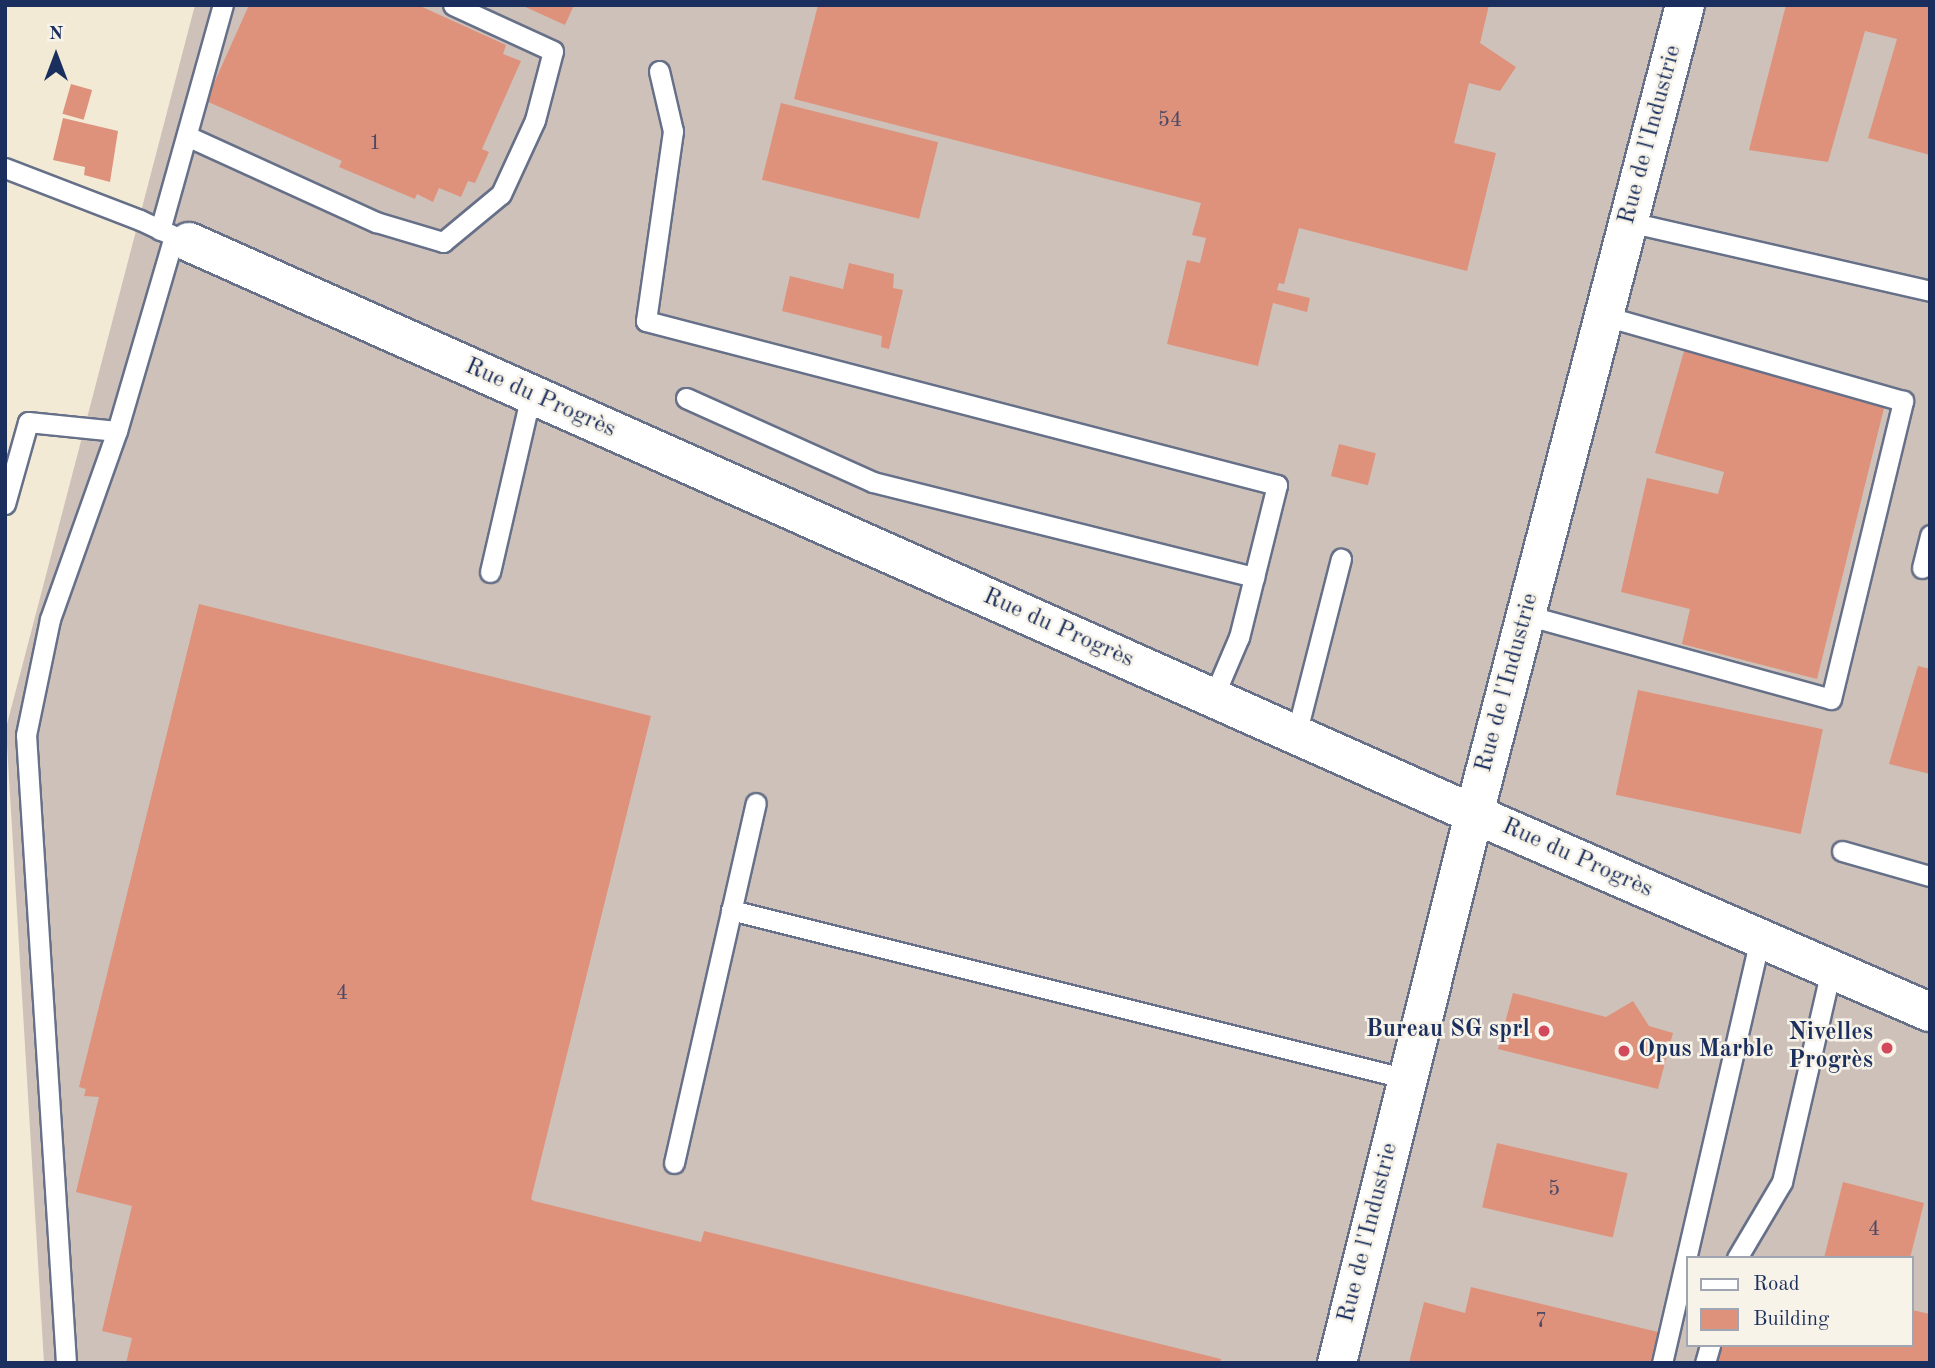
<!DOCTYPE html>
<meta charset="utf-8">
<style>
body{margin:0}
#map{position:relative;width:1935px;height:1368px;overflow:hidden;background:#f2ead5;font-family:"Old Standard TT",serif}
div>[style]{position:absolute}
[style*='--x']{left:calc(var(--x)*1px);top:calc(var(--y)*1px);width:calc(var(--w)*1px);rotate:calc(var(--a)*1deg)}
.industrial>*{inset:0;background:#cec1b9}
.building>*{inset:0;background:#de927b;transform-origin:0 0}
.roads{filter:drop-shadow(2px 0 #667088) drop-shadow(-2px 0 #667088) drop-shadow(0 2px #667088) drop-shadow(0 -2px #667088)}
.service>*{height:19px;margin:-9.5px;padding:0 9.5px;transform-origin:9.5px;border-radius:9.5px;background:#fff}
.minor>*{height:38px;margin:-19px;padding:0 19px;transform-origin:19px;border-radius:19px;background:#fff}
.dots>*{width:19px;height:19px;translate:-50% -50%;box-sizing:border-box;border:4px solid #f7f3e8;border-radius:50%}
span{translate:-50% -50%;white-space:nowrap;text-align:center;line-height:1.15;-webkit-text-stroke:5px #f7f3e8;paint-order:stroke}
.number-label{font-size:21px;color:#4c4865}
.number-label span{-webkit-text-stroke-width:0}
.street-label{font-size:24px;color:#1b2f5e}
.poi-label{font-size:24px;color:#1b2f5e;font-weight:700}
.right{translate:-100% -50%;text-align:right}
.left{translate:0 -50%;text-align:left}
.frame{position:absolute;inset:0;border:7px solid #1b2f5e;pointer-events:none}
.legend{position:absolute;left:1686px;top:1256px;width:228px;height:91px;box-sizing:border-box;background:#f7f3e8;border:2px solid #9fa5b1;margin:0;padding:9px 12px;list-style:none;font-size:21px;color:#1b2f5e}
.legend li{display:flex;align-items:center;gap:14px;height:35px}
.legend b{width:35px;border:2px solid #9fa5b1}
.north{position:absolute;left:21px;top:21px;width:70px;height:70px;-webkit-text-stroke:5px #f7f3e8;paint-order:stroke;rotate:0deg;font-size:19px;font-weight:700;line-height:28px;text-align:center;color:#1b2f5e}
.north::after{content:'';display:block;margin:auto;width:24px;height:32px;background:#1b2f5e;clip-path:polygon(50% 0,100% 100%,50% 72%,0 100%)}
</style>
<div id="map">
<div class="industrial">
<div style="clip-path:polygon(evenodd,195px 5px,1930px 5px,1930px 1363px,44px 1363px,6px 728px,195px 5px,1688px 1258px,1912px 1258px,1912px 1345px,1688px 1345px,1688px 1258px)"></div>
</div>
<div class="building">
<div style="clip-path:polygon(249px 5px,418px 5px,506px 45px,503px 54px,521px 61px,482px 149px,489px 152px,475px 183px,468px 181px,461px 197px,439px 188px,433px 202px,417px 194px,415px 199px,339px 167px,342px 161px,206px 101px)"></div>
<div style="clip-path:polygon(521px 5px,574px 5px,565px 25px)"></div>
<div style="clip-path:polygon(818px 5px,1489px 5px,1480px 43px,1516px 67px,1500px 91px,1469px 83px,1454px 143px,1496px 153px,1467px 271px,1299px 228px,1284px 284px,1279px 283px,1277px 290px,1310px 298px,1307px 312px,1273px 303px,1258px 366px,1167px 344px,1187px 260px,1200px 263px,1206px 238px,1192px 235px,1201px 203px,794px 99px)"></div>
<div style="clip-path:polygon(1786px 5px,1930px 5px,1930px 155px,1868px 138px,1897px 39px,1865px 31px,1828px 162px,1749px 150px)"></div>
<div style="left:71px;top:84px;width:22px;height:31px;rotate:16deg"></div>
<div style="left:781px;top:103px;width:162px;height:79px;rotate:14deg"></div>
<div style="clip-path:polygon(63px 118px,118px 131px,110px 182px,84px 175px,85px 167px,53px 160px)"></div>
<div style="clip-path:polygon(849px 263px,894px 274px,893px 288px,903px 290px,889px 349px,881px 347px,882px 336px,782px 311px,790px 276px,843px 289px)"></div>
<div style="clip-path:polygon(1684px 351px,1885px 404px,1817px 679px,1682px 644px,1690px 609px,1621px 592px,1647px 478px,1718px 494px,1724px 472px,1655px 453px)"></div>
<div style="left:1339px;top:444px;width:38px;height:33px;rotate:14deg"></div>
<div style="clip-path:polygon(199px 604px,651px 716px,531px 1199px,534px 1201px,701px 1242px,704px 1231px,1221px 1359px,1220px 1363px,126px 1363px,132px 1338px,102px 1331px,132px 1206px,76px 1192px,99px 1097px,84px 1096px,86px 1089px,79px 1087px)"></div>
<div style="clip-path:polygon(1918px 666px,1930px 669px,1930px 774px,1889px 764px)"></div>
<div style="left:1638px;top:690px;width:189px;height:107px;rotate:12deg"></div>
<div style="clip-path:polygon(1513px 993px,1606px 1017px,1633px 1001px,1649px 1026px,1673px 1033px,1658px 1089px,1498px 1049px)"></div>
<div style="left:1497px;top:1143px;width:134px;height:66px;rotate:13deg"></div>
<div style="clip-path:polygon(1843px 1182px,1924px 1203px,1910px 1258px,1824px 1258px)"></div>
<div style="clip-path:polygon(1471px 1287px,1658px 1332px,1650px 1363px,1409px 1363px,1424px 1302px,1465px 1313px)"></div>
<div style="clip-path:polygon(1912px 1310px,1930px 1314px,1930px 1363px,1715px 1363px,1720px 1345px,1912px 1345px)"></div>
</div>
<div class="roads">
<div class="service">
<div style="--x:659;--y:71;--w:62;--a:76.9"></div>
<div style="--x:673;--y:131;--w:192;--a:98.1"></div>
<div style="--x:646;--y:321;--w:652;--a:14.57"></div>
<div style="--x:1277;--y:485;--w:157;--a:104"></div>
<div style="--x:1239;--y:637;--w:66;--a:113.1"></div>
<div style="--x:187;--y:136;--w:208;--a:24.5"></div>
<div style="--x:376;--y:222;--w:70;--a:16.6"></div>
<div style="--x:443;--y:242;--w:75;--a:-39.6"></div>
<div style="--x:501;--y:194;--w:81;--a:-65.3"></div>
<div style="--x:535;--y:120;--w:71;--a:-75.4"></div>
<div style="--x:553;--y:51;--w:110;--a:-155.3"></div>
<div style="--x:5;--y:168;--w:145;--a:21.1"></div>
<div style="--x:140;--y:220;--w:35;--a:25"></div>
<div style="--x:1629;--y:222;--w:309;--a:12.9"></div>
<div style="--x:160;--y:230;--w:234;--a:-74.4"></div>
<div style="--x:686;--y:398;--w:205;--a:24.2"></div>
<div style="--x:873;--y:482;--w:393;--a:14"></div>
<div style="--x:5;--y:504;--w:85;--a:-74.3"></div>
<div style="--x:28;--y:422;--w:89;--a:5.8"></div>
<div style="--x:117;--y:431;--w:203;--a:-73.7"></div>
<div style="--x:1922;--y:568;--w:34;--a:-76"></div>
<div style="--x:490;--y:572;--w:182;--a:-77"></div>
<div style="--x:1526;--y:615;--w:316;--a:15.4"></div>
<div style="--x:1831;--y:699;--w:307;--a:-76.4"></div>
<div style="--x:1903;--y:401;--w:311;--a:-164.1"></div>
<div style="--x:1296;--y:735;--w:182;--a:-75.7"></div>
<div style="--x:1842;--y:851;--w:91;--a:15.9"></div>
<div style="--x:731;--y:910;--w:698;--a:14.02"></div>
<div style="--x:674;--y:1163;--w:369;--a:-77.2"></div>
<div style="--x:1737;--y:1258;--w:88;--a:-59.4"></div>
<div style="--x:1782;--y:1182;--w:219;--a:-77"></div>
<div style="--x:66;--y:1363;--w:629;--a:-93.64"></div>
<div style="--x:26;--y:735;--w:118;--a:-78.3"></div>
<div style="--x:50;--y:619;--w:200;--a:-70.4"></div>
<div style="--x:1662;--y:1363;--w:435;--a:-77"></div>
<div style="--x:1705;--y:1363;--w:19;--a:-74"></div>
</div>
<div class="minor">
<div style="--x:189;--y:242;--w:1407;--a:24"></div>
<div style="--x:1474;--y:814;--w:497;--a:23.5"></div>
<div style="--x:1337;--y:1363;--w:566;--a:-75.99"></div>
<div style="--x:1474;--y:814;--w:836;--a:-75.38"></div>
</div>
</div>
<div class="dots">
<div style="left:1544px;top:1031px;background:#d1495b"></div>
<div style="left:1887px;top:1048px;background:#d1495b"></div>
<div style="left:1624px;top:1051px;background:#d1495b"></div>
</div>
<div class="number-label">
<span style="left:1170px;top:121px">54</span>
<span style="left:375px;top:144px">1</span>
<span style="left:342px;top:994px">4</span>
<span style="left:1554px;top:1190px">5</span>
<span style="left:1874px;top:1230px">4</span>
<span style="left:1541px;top:1322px">7</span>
</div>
<div class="street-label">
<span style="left:1651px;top:135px;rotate:-75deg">Rue de l'Industrie</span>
<span style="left:540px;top:399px;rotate:24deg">Rue du Progrès</span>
<span style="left:1058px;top:629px;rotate:24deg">Rue du Progrès</span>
<span style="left:1508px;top:683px;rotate:-75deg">Rue de l'Industrie</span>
<span style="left:1577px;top:859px;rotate:24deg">Rue du Progrès</span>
<span style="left:1369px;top:1233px;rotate:-76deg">Rue de l'Industrie</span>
</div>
<div class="poi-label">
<span class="right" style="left:1530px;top:1031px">Bureau SG sprl</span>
<span class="right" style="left:1873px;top:1048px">Nivelles<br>Progrès</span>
<span class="left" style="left:1638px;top:1051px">Opus Marble</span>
</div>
<div class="frame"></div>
<ul class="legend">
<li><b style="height:9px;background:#fff"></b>Road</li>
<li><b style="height:19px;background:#de927b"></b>Building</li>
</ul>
<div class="north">N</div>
</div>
